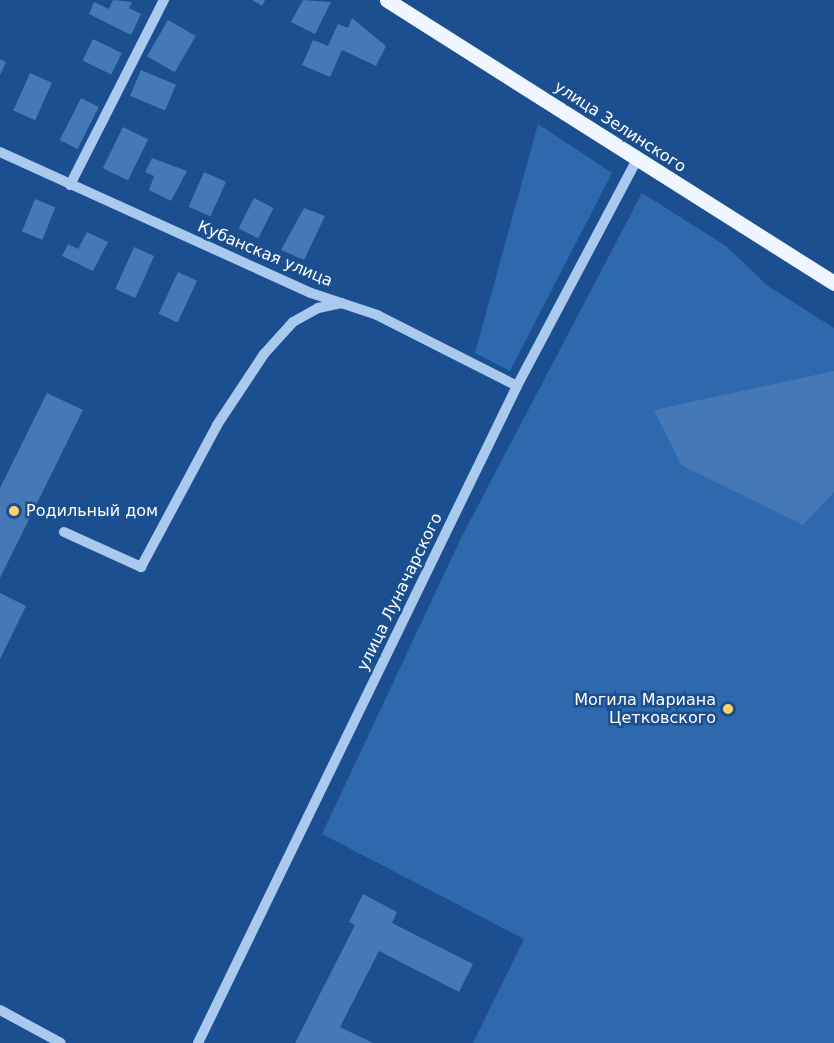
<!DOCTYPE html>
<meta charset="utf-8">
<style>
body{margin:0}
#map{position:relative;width:834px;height:1043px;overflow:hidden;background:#1b4f8f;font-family:"DejaVu Sans",sans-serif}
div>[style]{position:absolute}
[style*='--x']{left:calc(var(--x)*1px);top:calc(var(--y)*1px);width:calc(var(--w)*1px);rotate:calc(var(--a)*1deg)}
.green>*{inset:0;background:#2e69ad}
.building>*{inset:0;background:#4478b7;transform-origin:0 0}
.minor>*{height:10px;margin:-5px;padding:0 5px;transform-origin:5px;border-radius:5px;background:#a9c9ee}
.major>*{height:15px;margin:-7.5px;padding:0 7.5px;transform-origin:7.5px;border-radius:7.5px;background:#f0f6ff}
.dots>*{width:16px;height:16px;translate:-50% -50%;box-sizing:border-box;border:3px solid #1b4f8f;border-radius:50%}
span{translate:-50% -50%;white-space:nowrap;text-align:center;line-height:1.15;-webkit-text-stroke:5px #1b4f8f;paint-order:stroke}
.street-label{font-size:16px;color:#fff}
.poi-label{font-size:16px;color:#fff}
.left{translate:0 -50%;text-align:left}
.right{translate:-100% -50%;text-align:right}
</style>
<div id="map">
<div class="green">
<div style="clip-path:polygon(538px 124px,612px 173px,510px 371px,475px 353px)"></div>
<div style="clip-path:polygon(642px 193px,726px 246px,768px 286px,834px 328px,834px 1043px,473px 1043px,524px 939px,322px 834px,461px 538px)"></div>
</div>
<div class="building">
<div style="clip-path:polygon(113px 0,132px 2px,129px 8px,141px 14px,131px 35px,89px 14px,94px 2px,109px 9px)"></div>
<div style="clip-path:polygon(252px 0,265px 0,262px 6px)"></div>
<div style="clip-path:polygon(303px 0,331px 2px,315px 34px,291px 22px)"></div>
<div style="clip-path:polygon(352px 18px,386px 46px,376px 66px,342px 50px,330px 77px,302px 65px,313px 40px,328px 46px,338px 24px,348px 28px)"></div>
<div style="left:168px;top:20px;width:32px;height:42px;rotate:30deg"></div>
<div style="left:93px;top:39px;width:32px;height:24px;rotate:26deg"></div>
<div style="clip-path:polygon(0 59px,6px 62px,0 75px)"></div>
<div style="left:141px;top:70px;width:38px;height:28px;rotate:23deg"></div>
<div style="left:30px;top:73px;width:24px;height:41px;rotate:24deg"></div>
<div style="left:81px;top:98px;width:20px;height:47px;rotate:27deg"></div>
<div style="left:123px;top:127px;width:28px;height:46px;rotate:26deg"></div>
<div style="clip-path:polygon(152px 158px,187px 171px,171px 201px,149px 190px,154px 176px,145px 172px)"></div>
<div style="left:204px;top:172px;width:24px;height:38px;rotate:24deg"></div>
<div style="left:254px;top:198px;width:22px;height:34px;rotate:27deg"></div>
<div style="left:35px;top:199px;width:22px;height:35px;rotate:22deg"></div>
<div style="clip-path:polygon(304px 208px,325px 216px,304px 260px,281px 250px)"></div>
<div style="clip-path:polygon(87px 232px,108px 242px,93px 271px,62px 256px,68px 244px,78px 249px)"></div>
<div style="left:134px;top:247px;width:22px;height:46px;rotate:24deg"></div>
<div style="left:178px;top:272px;width:21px;height:46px;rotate:25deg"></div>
<div style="clip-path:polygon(834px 371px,834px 492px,803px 525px,681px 465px,654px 410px)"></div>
<div style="clip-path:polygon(47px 393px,83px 410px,0 578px,0 488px)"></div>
<div style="clip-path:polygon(0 593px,26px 606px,0 659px)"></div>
<div style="clip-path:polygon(363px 894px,397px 912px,392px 923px,473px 964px,459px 992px,379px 951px,340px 1027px,373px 1043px,295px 1043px,355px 925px,349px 922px)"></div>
</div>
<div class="minor">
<div style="--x:0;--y:152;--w:341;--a:24.4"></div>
<div style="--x:311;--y:293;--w:70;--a:18.4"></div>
<div style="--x:377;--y:315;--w:157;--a:26.9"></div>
<div style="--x:70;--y:185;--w:208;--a:-63.1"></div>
<div style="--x:64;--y:532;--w:85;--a:24.4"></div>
<div style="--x:141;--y:567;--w:161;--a:-61.8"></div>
<div style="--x:217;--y:425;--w:85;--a:-56.5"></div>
<div style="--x:264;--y:354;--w:43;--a:-47.8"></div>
<div style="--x:293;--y:322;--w:29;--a:-29"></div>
<div style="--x:318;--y:308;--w:24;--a:-12"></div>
<div style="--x:0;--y:1010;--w:69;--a:28.4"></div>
<div style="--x:198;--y:1043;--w:730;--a:-64.1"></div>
<div style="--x:517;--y:386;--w:257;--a:-62.1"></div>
</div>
<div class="major">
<div style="--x:387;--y:0;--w:529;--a:32.34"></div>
</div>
<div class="dots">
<div style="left:14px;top:511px;background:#ffd166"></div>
<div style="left:728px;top:709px;background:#ffd166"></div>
</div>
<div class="street-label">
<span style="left:620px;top:127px;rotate:33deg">улица Зелинского</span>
<span style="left:265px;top:254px;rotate:23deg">Кубанская улица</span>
<span style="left:400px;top:592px;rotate:-64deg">улица Луначарского</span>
</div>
<div class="poi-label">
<span class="left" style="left:26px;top:511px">Родильный дом</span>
<span class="right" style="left:716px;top:709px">Могила Мариана<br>Цетковского</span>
</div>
</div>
